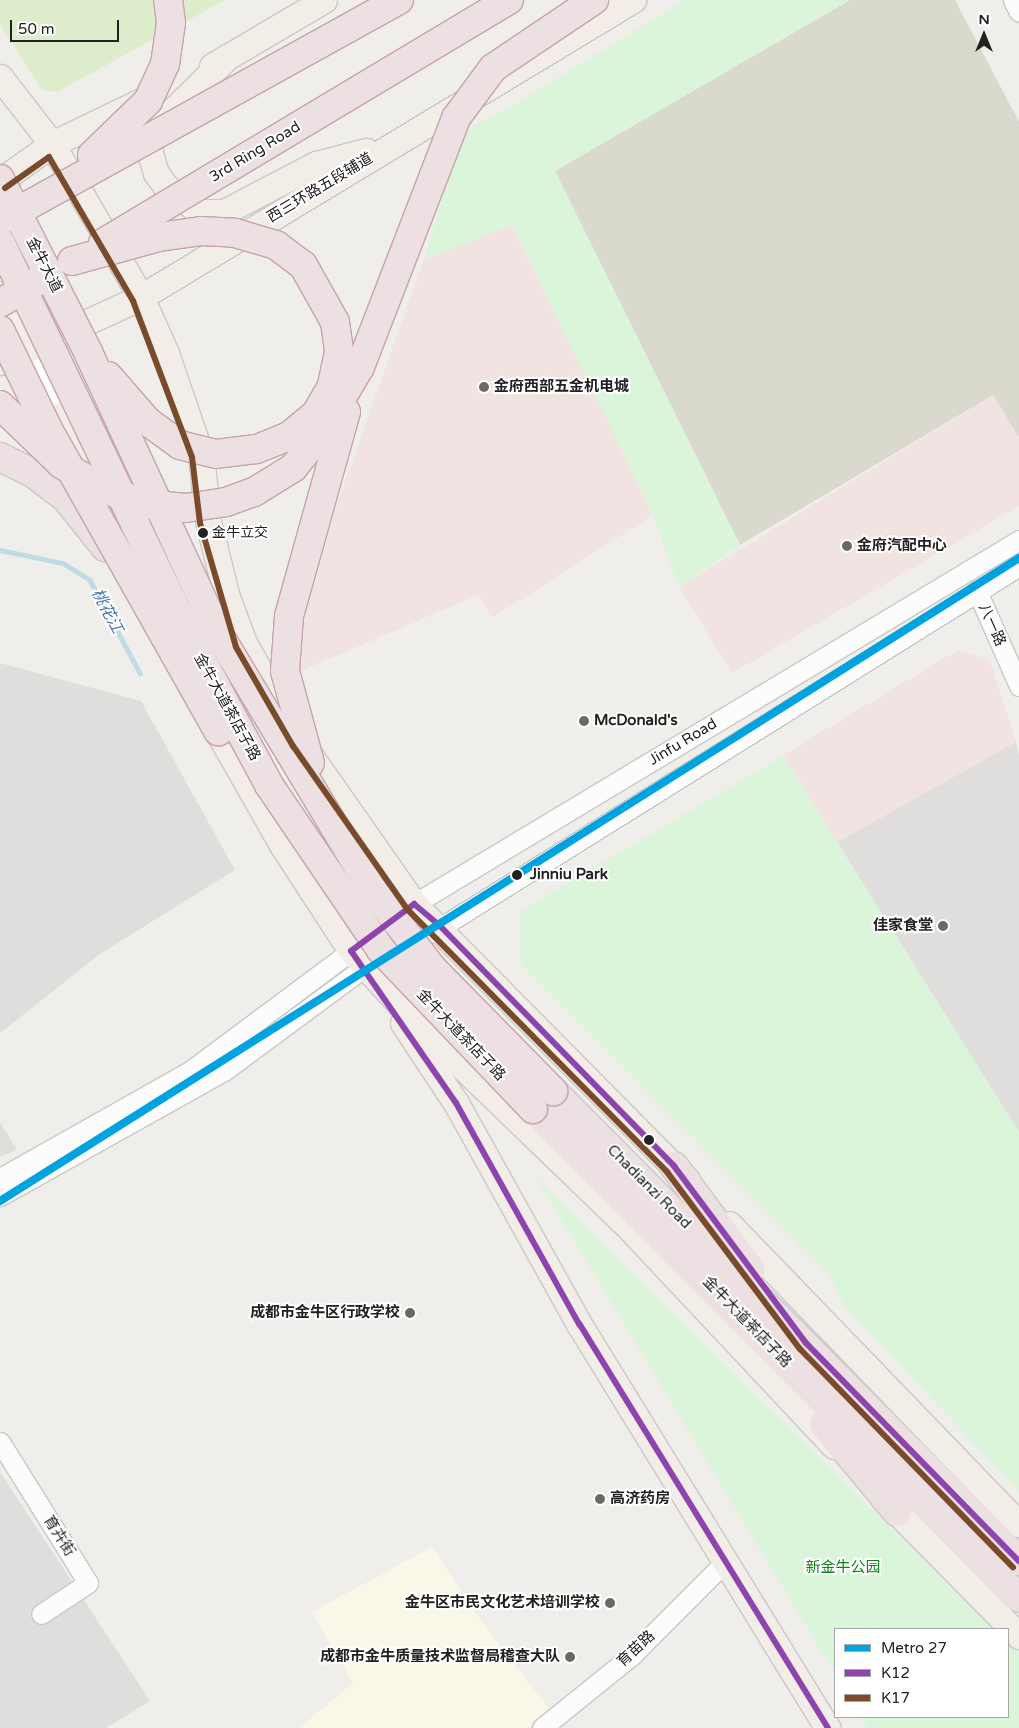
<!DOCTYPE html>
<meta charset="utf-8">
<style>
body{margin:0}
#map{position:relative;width:1019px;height:1728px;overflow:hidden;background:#f0eeeb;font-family:"Varela Round","Noto Sans SC",sans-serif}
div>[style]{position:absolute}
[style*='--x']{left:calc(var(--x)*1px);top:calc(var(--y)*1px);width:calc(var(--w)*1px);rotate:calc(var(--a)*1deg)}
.residential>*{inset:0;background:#dfdedc}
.commercial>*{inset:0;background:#f1e3e1}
.education>*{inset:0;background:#f8f7e8}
.construction>*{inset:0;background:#d9d9cd}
.grass>*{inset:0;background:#ddeccb}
.park>*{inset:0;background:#daf5da}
.stream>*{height:4.5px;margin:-2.25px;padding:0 2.25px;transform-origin:2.25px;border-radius:2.25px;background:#bfdbe3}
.roads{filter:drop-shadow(1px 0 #c9c8c7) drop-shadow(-1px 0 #c9c8c7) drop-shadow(0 1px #c9c8c7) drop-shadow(0 -1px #c9c8c7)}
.minor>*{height:19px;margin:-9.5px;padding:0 9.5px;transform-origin:9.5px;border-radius:9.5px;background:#fdfcfc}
.major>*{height:25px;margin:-12.5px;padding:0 12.5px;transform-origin:12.5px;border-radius:12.5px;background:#f3ede7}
.highway>*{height:28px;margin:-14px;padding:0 14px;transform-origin:14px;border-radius:14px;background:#ece0e2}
.bridges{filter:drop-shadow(1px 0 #c5a2ac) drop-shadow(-1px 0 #c5a2ac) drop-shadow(0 1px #c5a2ac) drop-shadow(0 -1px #c5a2ac)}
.highway-bridge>*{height:28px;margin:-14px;padding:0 14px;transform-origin:14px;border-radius:14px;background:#ece0e2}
.bus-1>*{height:6px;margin:-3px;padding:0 3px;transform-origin:3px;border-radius:3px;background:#8e44ad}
.bus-2>*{height:6px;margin:-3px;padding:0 3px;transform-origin:3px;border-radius:3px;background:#7a4b2a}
.metro-1>*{height:8px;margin:-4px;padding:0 4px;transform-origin:4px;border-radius:4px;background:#00a3e0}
.dots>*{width:14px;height:14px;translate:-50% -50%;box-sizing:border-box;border:2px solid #fff;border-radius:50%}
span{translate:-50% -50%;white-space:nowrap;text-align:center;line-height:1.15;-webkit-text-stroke:4px #fff;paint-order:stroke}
.bus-label{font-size:14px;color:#222}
.left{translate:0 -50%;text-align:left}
.street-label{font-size:15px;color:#222}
.poi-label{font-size:15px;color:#222;font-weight:700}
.right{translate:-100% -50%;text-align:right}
.stop-label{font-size:15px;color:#222;font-weight:700}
.park-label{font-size:15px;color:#0c8416}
.water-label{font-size:16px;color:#4a7aab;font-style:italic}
.legend{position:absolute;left:834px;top:1628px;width:175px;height:90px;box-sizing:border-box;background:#fff;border:1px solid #a7a7a7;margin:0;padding:6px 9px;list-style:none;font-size:15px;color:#222}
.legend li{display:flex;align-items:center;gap:10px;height:25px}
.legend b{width:25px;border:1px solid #a7a7a7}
.north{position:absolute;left:959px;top:10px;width:50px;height:50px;-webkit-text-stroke:4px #fff;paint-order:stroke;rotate:0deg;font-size:14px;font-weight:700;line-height:20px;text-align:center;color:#222}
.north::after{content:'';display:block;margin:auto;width:18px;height:22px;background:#222;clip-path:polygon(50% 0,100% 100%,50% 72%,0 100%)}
.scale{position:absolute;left:10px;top:20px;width:109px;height:22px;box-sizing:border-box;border:2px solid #222;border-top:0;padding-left:6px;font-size:15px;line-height:18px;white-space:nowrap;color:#222;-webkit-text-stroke:4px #fff;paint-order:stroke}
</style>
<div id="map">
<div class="residential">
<div style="clip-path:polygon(0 663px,141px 701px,235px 870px,100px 954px,0 1033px)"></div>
<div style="clip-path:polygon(1016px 742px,1019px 757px,1019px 1132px,837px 842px)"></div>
<div style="clip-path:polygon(0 1122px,17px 1150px,0 1157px)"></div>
<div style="clip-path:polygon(0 1472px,150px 1701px,106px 1728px,0 1728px)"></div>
</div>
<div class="commercial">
<div style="clip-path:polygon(512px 225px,653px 515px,492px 618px,478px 595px,301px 671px,299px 611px,424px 259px)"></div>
<div style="clip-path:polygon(993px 395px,1019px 437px,1019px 506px,732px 673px,679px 587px)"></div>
<div style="clip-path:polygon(958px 650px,990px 660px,1016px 742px,837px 842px,783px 755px)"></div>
</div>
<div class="education">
<div style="clip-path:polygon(432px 1547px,479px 1618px,550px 1710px,528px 1728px,299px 1728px,353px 1683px,312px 1612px)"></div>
</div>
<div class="construction">
<div style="clip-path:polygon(850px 0,955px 0,1019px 122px,1019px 437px,993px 395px,740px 545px,555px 171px)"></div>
</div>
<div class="grass">
<div style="clip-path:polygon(0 0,225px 0,57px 92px,42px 90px,0 24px)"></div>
</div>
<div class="park">
<div style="clip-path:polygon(685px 0,850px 0,555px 171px,740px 545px,679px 587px,653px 515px,512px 225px,424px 259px,462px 131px,502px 112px)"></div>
<div style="clip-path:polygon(783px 756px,1019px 1132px,1019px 1491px,844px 1306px,830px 1275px,521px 965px,519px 912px)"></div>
<div style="clip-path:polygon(535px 1176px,993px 1629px,835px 1629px,835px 1674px)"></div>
<div style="clip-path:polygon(1008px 1644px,1019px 1655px,1019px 1728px,868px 1728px,861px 1717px,1008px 1717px)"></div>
</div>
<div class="stream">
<div style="--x:0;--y:550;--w:64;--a:11.7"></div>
<div style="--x:63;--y:563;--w:32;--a:32"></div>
<div style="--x:90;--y:580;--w:106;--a:61.7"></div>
</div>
<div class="roads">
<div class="minor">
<div style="--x:1013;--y:0;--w:13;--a:63"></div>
<div style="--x:29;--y:347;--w:74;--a:64.5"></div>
<div style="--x:977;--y:591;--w:104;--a:66.1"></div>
<div style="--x:414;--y:904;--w:706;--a:-31.03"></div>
<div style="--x:401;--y:947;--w:45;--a:-26.6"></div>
<div style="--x:441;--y:927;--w:681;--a:-31.99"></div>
<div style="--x:0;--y:1178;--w:218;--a:-29.4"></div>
<div style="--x:190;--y:1071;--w:201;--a:-36.7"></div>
<div style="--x:0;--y:1196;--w:257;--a:-29.2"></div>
<div style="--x:224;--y:1071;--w:187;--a:-36.5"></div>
<div style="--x:0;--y:1442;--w:166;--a:58"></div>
<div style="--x:88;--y:1583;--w:56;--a:146.6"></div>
<div style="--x:542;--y:1728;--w:116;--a:-39"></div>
<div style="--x:632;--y:1655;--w:130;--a:-45"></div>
</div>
<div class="major">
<div style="--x:227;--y:57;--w:103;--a:135.4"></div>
<div style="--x:154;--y:129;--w:21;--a:104"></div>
<div style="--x:149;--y:149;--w:25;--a:74"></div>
<div style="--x:156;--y:173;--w:17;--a:54"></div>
<div style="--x:166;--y:187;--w:42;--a:36.3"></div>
<div style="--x:200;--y:212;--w:24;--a:0"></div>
<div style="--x:224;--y:212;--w:104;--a:-27.6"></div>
<div style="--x:316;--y:164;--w:52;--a:-14.6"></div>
<div style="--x:212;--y:66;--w:130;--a:-30.5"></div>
<div style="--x:0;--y:77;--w:85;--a:52.2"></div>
<div style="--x:52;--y:144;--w:177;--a:59.8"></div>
<div style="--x:141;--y:297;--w:61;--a:65.9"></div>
<div style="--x:166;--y:353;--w:108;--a:71.1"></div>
<div style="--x:201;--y:455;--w:66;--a:83.9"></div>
<div style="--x:208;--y:521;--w:75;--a:76.1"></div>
<div style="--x:226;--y:594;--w:52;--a:69.8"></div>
<div style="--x:244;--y:643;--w:113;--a:60.3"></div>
<div style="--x:300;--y:741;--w:199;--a:55"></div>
<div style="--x:414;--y:904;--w:388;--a:45.3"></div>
<div style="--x:0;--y:181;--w:64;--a:-35.4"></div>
<div style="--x:52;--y:144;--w:103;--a:-25.8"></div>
<div style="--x:0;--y:294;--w:60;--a:61.3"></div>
<div style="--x:0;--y:362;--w:155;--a:-24.7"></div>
<div style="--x:141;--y:297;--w:575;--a:-31.12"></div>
<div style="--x:61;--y:414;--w:85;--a:64.9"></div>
<div style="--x:207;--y:713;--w:152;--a:60.4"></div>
<div style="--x:282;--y:845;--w:126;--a:56.9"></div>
<div style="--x:351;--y:951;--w:100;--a:47.4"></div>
<div style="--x:419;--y:1025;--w:296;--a:44"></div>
<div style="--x:632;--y:1231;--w:295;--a:46.8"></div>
<div style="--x:403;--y:1023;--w:96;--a:56.5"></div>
<div style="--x:456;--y:1103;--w:253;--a:60.9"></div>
<div style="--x:579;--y:1324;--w:475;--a:58.4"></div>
<div style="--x:729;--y:1224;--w:417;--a:46"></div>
<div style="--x:883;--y:1498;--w:194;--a:45.4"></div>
</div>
<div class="highway">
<div style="--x:0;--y:457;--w:37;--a:26"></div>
<div style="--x:33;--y:473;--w:41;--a:37.1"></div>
<div style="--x:66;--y:498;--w:63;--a:51.5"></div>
<div style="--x:553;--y:1091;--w:662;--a:45.24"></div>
<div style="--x:533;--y:1109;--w:689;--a:45.18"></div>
<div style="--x:674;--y:1166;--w:129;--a:53.5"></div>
<div style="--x:824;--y:1424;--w:114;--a:50.3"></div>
</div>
</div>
<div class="bridges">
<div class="highway-bridge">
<div style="--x:92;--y:155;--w:78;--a:-44"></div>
<div style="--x:148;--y:101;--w:41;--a:-65.3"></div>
<div style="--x:165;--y:64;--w:41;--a:-81.7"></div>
<div style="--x:171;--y:23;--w:23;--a:-97"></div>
<div style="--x:0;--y:179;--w:194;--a:63"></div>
<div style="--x:88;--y:352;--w:310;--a:65.2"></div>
<div style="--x:218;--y:633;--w:299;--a:59"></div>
<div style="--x:372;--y:889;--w:99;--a:52.8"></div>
<div style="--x:432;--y:968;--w:173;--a:45.5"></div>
<div style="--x:0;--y:221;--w:456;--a:-29"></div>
<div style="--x:0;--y:242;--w:441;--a:64.4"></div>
<div style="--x:191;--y:640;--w:165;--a:61.7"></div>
<div style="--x:269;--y:785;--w:199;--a:55.8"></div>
<div style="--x:381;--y:950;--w:220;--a:46.3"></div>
<div style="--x:103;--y:243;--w:473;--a:-30.9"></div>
<div style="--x:72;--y:261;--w:90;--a:-15.4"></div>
<div style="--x:159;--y:237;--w:42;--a:-8.1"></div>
<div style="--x:201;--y:231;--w:34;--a:3"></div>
<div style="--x:235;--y:233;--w:43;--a:16.3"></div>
<div style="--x:276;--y:245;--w:34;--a:37"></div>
<div style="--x:303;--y:265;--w:65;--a:60.7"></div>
<div style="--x:335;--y:322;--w:30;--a:82"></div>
<div style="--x:339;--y:352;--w:35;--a:102"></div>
<div style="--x:332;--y:386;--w:32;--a:120"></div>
<div style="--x:316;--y:414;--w:35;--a:141"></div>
<div style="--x:289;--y:436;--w:35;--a:158"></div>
<div style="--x:256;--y:449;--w:40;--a:172.9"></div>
<div style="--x:216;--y:454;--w:37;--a:-166"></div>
<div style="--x:180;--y:445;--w:39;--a:-144"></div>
<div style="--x:148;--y:422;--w:61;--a:-131"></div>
<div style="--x:0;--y:303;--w:44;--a:-30.1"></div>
<div style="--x:0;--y:330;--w:110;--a:64.1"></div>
<div style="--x:48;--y:429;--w:347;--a:60.6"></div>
<div style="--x:0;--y:405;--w:85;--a:44"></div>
<div style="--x:61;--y:464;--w:50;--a:30.2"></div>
<div style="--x:104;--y:489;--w:44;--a:20.1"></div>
<div style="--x:145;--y:504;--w:41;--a:5.6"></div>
<div style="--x:186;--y:508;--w:40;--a:-8.5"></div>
<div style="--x:226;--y:502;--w:30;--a:-20"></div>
<div style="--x:254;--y:492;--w:46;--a:-31.6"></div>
<div style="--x:293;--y:468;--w:41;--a:-50.9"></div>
<div style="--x:319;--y:436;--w:80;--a:-59.3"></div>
<div style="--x:360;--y:367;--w:267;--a:-68.9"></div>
<div style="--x:456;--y:118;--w:62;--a:-53.5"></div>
<div style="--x:493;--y:68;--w:122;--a:-34"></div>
<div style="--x:310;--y:763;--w:95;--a:-105.2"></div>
<div style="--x:285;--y:671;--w:55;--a:-85.8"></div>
<div style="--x:289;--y:616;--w:212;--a:-74.4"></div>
</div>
</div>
<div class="bus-1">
<div style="--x:828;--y:1728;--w:475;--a:-121.6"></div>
<div style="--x:579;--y:1324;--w:253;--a:-119.1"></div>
<div style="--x:456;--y:1103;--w:185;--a:-124.6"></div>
<div style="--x:351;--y:951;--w:79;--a:-36.7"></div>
<div style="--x:414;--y:904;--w:35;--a:40"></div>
<div style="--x:441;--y:927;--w:334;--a:45.7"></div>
<div style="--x:674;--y:1166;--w:221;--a:53.3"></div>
<div style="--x:806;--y:1343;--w:305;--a:45.7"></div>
</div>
<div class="bus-2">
<div style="--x:5;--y:188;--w:54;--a:-35.2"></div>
<div style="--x:49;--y:157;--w:167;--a:59.7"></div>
<div style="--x:133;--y:301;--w:167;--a:69.3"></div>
<div style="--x:192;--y:457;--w:66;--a:83.1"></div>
<div style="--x:200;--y:523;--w:129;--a:73.8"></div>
<div style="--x:236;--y:647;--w:114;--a:60.1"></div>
<div style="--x:293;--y:746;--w:199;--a:55"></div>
<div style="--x:407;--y:909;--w:370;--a:45.3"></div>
<div style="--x:667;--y:1172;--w:221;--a:53.1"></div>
<div style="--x:800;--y:1349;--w:305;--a:45.7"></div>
</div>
<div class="metro-1">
<div style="--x:0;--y:1201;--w:1205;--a:-32.25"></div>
</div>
<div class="dots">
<div style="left:484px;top:387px;background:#6a6968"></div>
<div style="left:203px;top:533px;background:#222"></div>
<div style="left:847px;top:546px;background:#6a6968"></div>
<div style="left:584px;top:721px;background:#6a6968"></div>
<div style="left:517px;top:875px;background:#222"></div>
<div style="left:943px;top:926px;background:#6a6968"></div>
<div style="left:649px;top:1140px;background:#222"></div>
<div style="left:410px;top:1313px;background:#6a6968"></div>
<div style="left:600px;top:1499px;background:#6a6968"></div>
<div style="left:610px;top:1603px;background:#6a6968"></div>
<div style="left:570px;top:1657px;background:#6a6968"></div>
</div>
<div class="bus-label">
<span class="left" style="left:212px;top:533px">金牛立交</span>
</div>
<div class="street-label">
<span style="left:255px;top:152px;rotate:-31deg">3rd Ring Road</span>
<span style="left:320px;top:188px;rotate:-31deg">西三环路五段辅道</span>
<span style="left:44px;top:265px;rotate:63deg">金牛大道</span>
<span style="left:992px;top:625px;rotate:66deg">八一路</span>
<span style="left:227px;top:707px;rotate:61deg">金牛大道茶店子路</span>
<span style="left:683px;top:742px;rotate:-31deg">Jinfu Road</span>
<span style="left:461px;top:1035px;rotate:46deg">金牛大道茶店子路</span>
<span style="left:649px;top:1187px;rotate:45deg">Chadianzi Road</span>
<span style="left:747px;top:1322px;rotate:46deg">金牛大道茶店子路</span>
<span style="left:59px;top:1536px;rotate:58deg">育卉街</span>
<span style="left:636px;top:1649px;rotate:-43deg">育苗路</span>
</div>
<div class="poi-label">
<span class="left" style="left:494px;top:387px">金府西部五金机电城</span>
<span class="left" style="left:857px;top:546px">金府汽配中心</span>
<span class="left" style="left:594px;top:721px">McDonald's</span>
<span class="right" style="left:933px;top:926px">佳家食堂</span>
<span class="right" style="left:400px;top:1313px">成都市金牛区行政学校</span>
<span class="left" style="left:610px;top:1499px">高济药房</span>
<span class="right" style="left:600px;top:1603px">金牛区市民文化艺术培训学校</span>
<span class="right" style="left:560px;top:1657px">成都市金牛质量技术监督局稽查大队</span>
</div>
<div class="stop-label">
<span class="left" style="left:530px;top:875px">Jinniu Park</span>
</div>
<div class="park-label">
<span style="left:843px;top:1568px">新金牛公园</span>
</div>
<div class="water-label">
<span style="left:107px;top:611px;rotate:62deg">桃花江</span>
</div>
<ul class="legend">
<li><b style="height:6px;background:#00a3e0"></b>Metro 27</li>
<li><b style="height:6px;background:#8e44ad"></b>K12</li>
<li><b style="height:6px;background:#7a4b2a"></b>K17</li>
</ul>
<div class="north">N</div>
<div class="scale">50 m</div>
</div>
